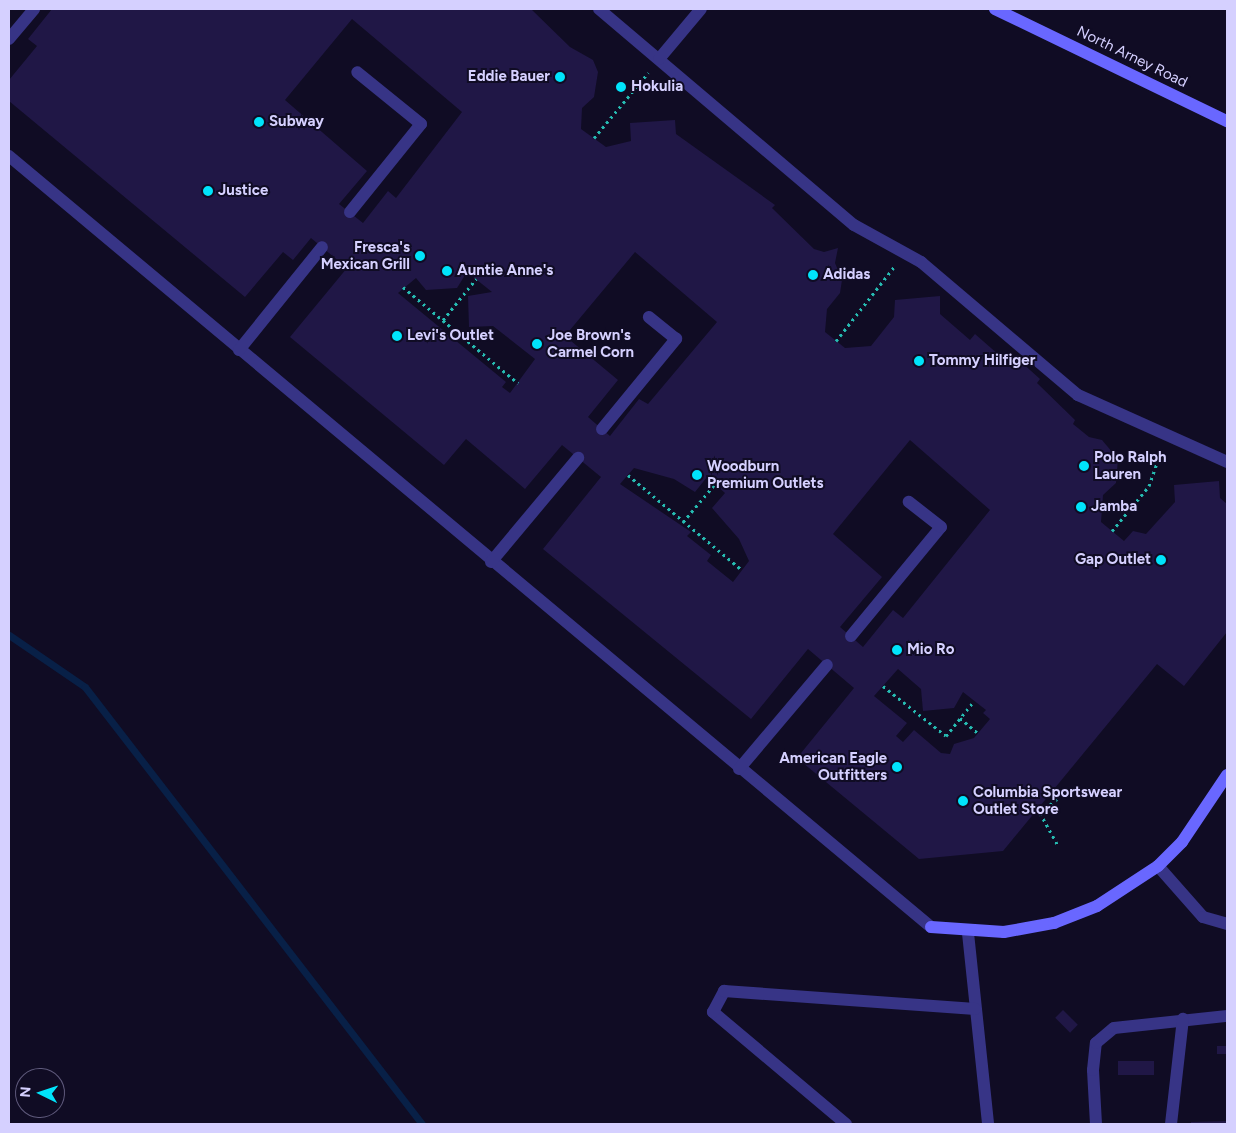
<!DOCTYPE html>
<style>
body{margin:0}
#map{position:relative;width:1236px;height:1133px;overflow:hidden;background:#100c24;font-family:Figtree,sans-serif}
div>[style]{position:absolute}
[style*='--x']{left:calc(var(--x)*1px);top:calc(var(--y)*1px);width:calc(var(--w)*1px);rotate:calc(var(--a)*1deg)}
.stream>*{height:7px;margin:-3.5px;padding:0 3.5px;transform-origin:3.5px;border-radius:3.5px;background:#082047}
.building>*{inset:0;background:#201746;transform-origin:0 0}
.path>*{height:3px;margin-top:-1.5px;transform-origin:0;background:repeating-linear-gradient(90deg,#26bcb2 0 2.5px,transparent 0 6.5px)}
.lane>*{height:12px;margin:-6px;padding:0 6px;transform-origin:6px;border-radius:6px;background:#373486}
.secondary>*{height:12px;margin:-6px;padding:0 6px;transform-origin:6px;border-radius:6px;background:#6967ff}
.dots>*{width:14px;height:14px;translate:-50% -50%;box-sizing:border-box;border:2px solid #100c24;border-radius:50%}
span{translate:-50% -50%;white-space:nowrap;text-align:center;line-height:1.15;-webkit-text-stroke:4px #100c24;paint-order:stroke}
.street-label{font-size:15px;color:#d5d0ff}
.poi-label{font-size:15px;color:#d5d0ff;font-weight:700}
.right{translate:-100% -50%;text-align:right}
.left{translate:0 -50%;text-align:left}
.frame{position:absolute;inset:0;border:10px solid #d5d0ff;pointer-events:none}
.north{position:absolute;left:15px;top:1068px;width:50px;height:50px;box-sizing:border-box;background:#100c24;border:1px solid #5f5a7c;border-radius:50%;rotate:274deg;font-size:14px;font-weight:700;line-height:20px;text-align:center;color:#d5d0ff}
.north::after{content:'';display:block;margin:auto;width:18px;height:22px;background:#00e4fb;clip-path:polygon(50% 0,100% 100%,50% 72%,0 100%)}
</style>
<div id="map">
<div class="stream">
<div style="--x:9;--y:635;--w:92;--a:34.4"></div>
<div style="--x:85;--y:687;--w:552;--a:52.36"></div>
</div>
<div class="building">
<div style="clip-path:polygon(evenodd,52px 9px,531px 9px,570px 47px,593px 60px,598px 72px,594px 97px,582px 108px,581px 129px,606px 147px,631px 141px,630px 123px,675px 120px,676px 134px,775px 205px,772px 208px,814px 249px,824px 252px,838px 248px,835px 263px,842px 280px,840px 293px,827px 309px,825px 332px,845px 348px,871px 346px,894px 317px,895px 300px,940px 296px,940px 314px,970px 340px,975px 334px,999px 355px,1016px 365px,1020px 361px,1040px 379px,1037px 383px,1075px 420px,1073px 424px,1089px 437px,1102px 440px,1118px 459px,1116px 483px,1103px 495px,1101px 522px,1124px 541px,1133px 531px,1146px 534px,1175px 502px,1174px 485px,1219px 481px,1220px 498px,1227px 504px,1227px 632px,1184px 686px,1157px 664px,1003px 851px,919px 859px,797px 758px,854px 688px,808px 649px,751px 719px,543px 549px,601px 477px,562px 445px,525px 489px,466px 439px,444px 465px,290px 337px,347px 268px,311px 238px,293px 260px,283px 252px,245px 297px,9px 101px,9px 80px,37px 46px,28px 39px,52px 9px,352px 19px,462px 112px,396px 198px,388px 191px,363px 223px,339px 204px,367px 171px,285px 100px,352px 19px,52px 9px,635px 252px,717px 322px,648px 404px,639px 399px,610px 436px,588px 417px,618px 380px,565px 336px,635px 252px,52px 9px,467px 272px,492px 292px,468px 296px,469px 327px,493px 326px,535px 359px,510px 393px,502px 387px,506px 382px,398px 293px,416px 278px,426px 290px,457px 288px,467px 272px,52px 9px,910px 440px,990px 510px,903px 618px,893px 610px,863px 647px,840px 627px,882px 577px,833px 534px,910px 440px,52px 9px,634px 468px,674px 479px,695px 492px,707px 477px,725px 493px,712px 508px,739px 539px,749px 561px,733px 582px,707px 561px,711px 555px,687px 536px,691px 532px,620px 484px,634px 468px,52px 9px,898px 669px,921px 689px,923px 711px,954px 708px,963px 692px,986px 710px,983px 713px,990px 719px,974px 738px,954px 744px,950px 754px,941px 753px,914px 730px,903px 742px,896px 736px,907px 723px,874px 696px,898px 669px)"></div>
<div style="left:1063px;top:1010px;width:21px;height:11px;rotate:45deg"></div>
<div style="left:1227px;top:1046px;width:8px;height:10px;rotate:90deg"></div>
<div style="left:1154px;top:1061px;width:14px;height:36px;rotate:90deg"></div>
<div style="clip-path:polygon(1227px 1121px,1227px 1124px,1191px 1124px,1191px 1122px)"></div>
</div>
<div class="path">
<div style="--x:594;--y:138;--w:85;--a:-50.3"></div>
<div style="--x:403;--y:287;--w:150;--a:39.9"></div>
<div style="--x:443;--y:320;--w:53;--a:-51.2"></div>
<div style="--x:836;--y:341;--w:94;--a:-51.9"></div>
<div style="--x:628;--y:475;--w:148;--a:39.8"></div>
<div style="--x:683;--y:522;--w:50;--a:-49.9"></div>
<div style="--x:1112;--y:531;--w:58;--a:-50.6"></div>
<div style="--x:1149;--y:486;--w:37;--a:-71"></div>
<div style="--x:883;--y:686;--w:80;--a:38.4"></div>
<div style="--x:946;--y:736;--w:45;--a:-51.3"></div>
<div style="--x:960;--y:718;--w:23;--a:40"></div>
<div style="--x:1051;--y:793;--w:8;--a:45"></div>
<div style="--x:1057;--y:799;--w:22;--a:141"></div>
<div style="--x:1040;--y:813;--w:38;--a:61"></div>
</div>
<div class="lane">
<div style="--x:599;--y:9;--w:334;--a:40.3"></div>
<div style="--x:854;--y:225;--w:77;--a:28.9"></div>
<div style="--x:921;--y:262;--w:206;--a:40.3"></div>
<div style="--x:1078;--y:395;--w:163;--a:24.2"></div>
<div style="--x:9;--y:39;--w:39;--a:-50"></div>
<div style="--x:659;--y:59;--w:65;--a:-50"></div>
<div style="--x:9;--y:156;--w:1202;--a:39.9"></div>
<div style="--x:350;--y:212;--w:113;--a:-51.1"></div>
<div style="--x:421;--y:124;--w:82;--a:-140.9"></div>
<div style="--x:239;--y:350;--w:132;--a:-51.1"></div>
<div style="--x:602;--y:429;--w:117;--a:-50.6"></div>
<div style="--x:676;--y:339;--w:35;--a:-141"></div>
<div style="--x:491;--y:562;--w:136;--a:-50.1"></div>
<div style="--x:851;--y:636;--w:141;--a:-50.5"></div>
<div style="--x:941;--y:527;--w:41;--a:-142"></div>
<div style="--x:739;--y:769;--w:136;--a:-49.8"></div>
<div style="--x:1158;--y:866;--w:68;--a:48.6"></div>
<div style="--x:1203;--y:917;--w:25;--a:16"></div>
<div style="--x:968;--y:933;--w:192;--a:84"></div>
<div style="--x:846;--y:1124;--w:174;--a:-139.9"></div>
<div style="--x:713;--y:1012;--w:24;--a:-62"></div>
<div style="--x:724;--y:991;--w:252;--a:4.1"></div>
<div style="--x:1096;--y:1124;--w:54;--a:-93.2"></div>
<div style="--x:1093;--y:1070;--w:27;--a:-84"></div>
<div style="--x:1096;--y:1043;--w:23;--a:-40"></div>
<div style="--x:1114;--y:1028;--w:114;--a:-6.1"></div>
<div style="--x:1171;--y:1124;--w:106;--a:-83.5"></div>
</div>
<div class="secondary">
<div style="--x:995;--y:9;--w:258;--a:25.8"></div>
<div style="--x:931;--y:927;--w:73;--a:3.9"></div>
<div style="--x:1004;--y:932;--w:51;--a:-10.2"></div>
<div style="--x:1054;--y:923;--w:46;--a:-21.6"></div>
<div style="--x:1097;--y:906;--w:73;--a:-33.3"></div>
<div style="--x:1158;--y:866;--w:34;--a:-45"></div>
<div style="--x:1182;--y:842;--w:81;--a:-56.1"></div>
</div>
<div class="dots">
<div style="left:560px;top:77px;background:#00e4fb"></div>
<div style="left:621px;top:87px;background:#00e4fb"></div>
<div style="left:259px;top:122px;background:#00e4fb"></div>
<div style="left:208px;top:191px;background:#00e4fb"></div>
<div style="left:420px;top:256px;background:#00e4fb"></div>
<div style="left:447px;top:271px;background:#00e4fb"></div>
<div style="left:813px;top:275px;background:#00e4fb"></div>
<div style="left:397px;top:336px;background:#00e4fb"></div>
<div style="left:537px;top:344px;background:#00e4fb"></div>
<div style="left:919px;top:361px;background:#00e4fb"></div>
<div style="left:1084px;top:466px;background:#00e4fb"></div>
<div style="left:697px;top:475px;background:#00e4fb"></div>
<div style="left:1081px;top:507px;background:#00e4fb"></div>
<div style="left:1161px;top:560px;background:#00e4fb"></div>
<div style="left:897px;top:650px;background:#00e4fb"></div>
<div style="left:897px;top:767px;background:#00e4fb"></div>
<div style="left:963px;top:801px;background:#00e4fb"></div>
</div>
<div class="street-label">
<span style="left:1132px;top:57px;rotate:26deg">North Arney Road</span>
</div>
<div class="poi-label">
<span class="right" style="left:550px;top:77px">Eddie Bauer</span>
<span class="left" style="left:631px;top:87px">Hokulia</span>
<span class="left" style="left:269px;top:122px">Subway</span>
<span class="left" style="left:218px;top:191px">Justice</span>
<span class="right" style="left:410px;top:256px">Fresca's<br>Mexican Grill</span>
<span class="left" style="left:457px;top:271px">Auntie Anne's</span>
<span class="left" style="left:823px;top:275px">Adidas</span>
<span class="left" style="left:547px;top:344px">Joe Brown's<br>Carmel Corn</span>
<span class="left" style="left:407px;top:336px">Levi's Outlet</span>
<span class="left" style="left:929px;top:361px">Tommy Hilfiger</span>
<span class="left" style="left:1094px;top:466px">Polo Ralph<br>Lauren</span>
<span class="left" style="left:707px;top:475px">Woodburn<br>Premium Outlets</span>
<span class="left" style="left:1091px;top:507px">Jamba</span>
<span class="right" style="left:1151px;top:560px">Gap Outlet</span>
<span class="left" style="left:907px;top:650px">Mio Ro</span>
<span class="right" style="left:887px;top:767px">American Eagle<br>Outfitters</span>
<span class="left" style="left:973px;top:801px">Columbia Sportswear<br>Outlet Store</span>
</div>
<div class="frame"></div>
<div class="north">N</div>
</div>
